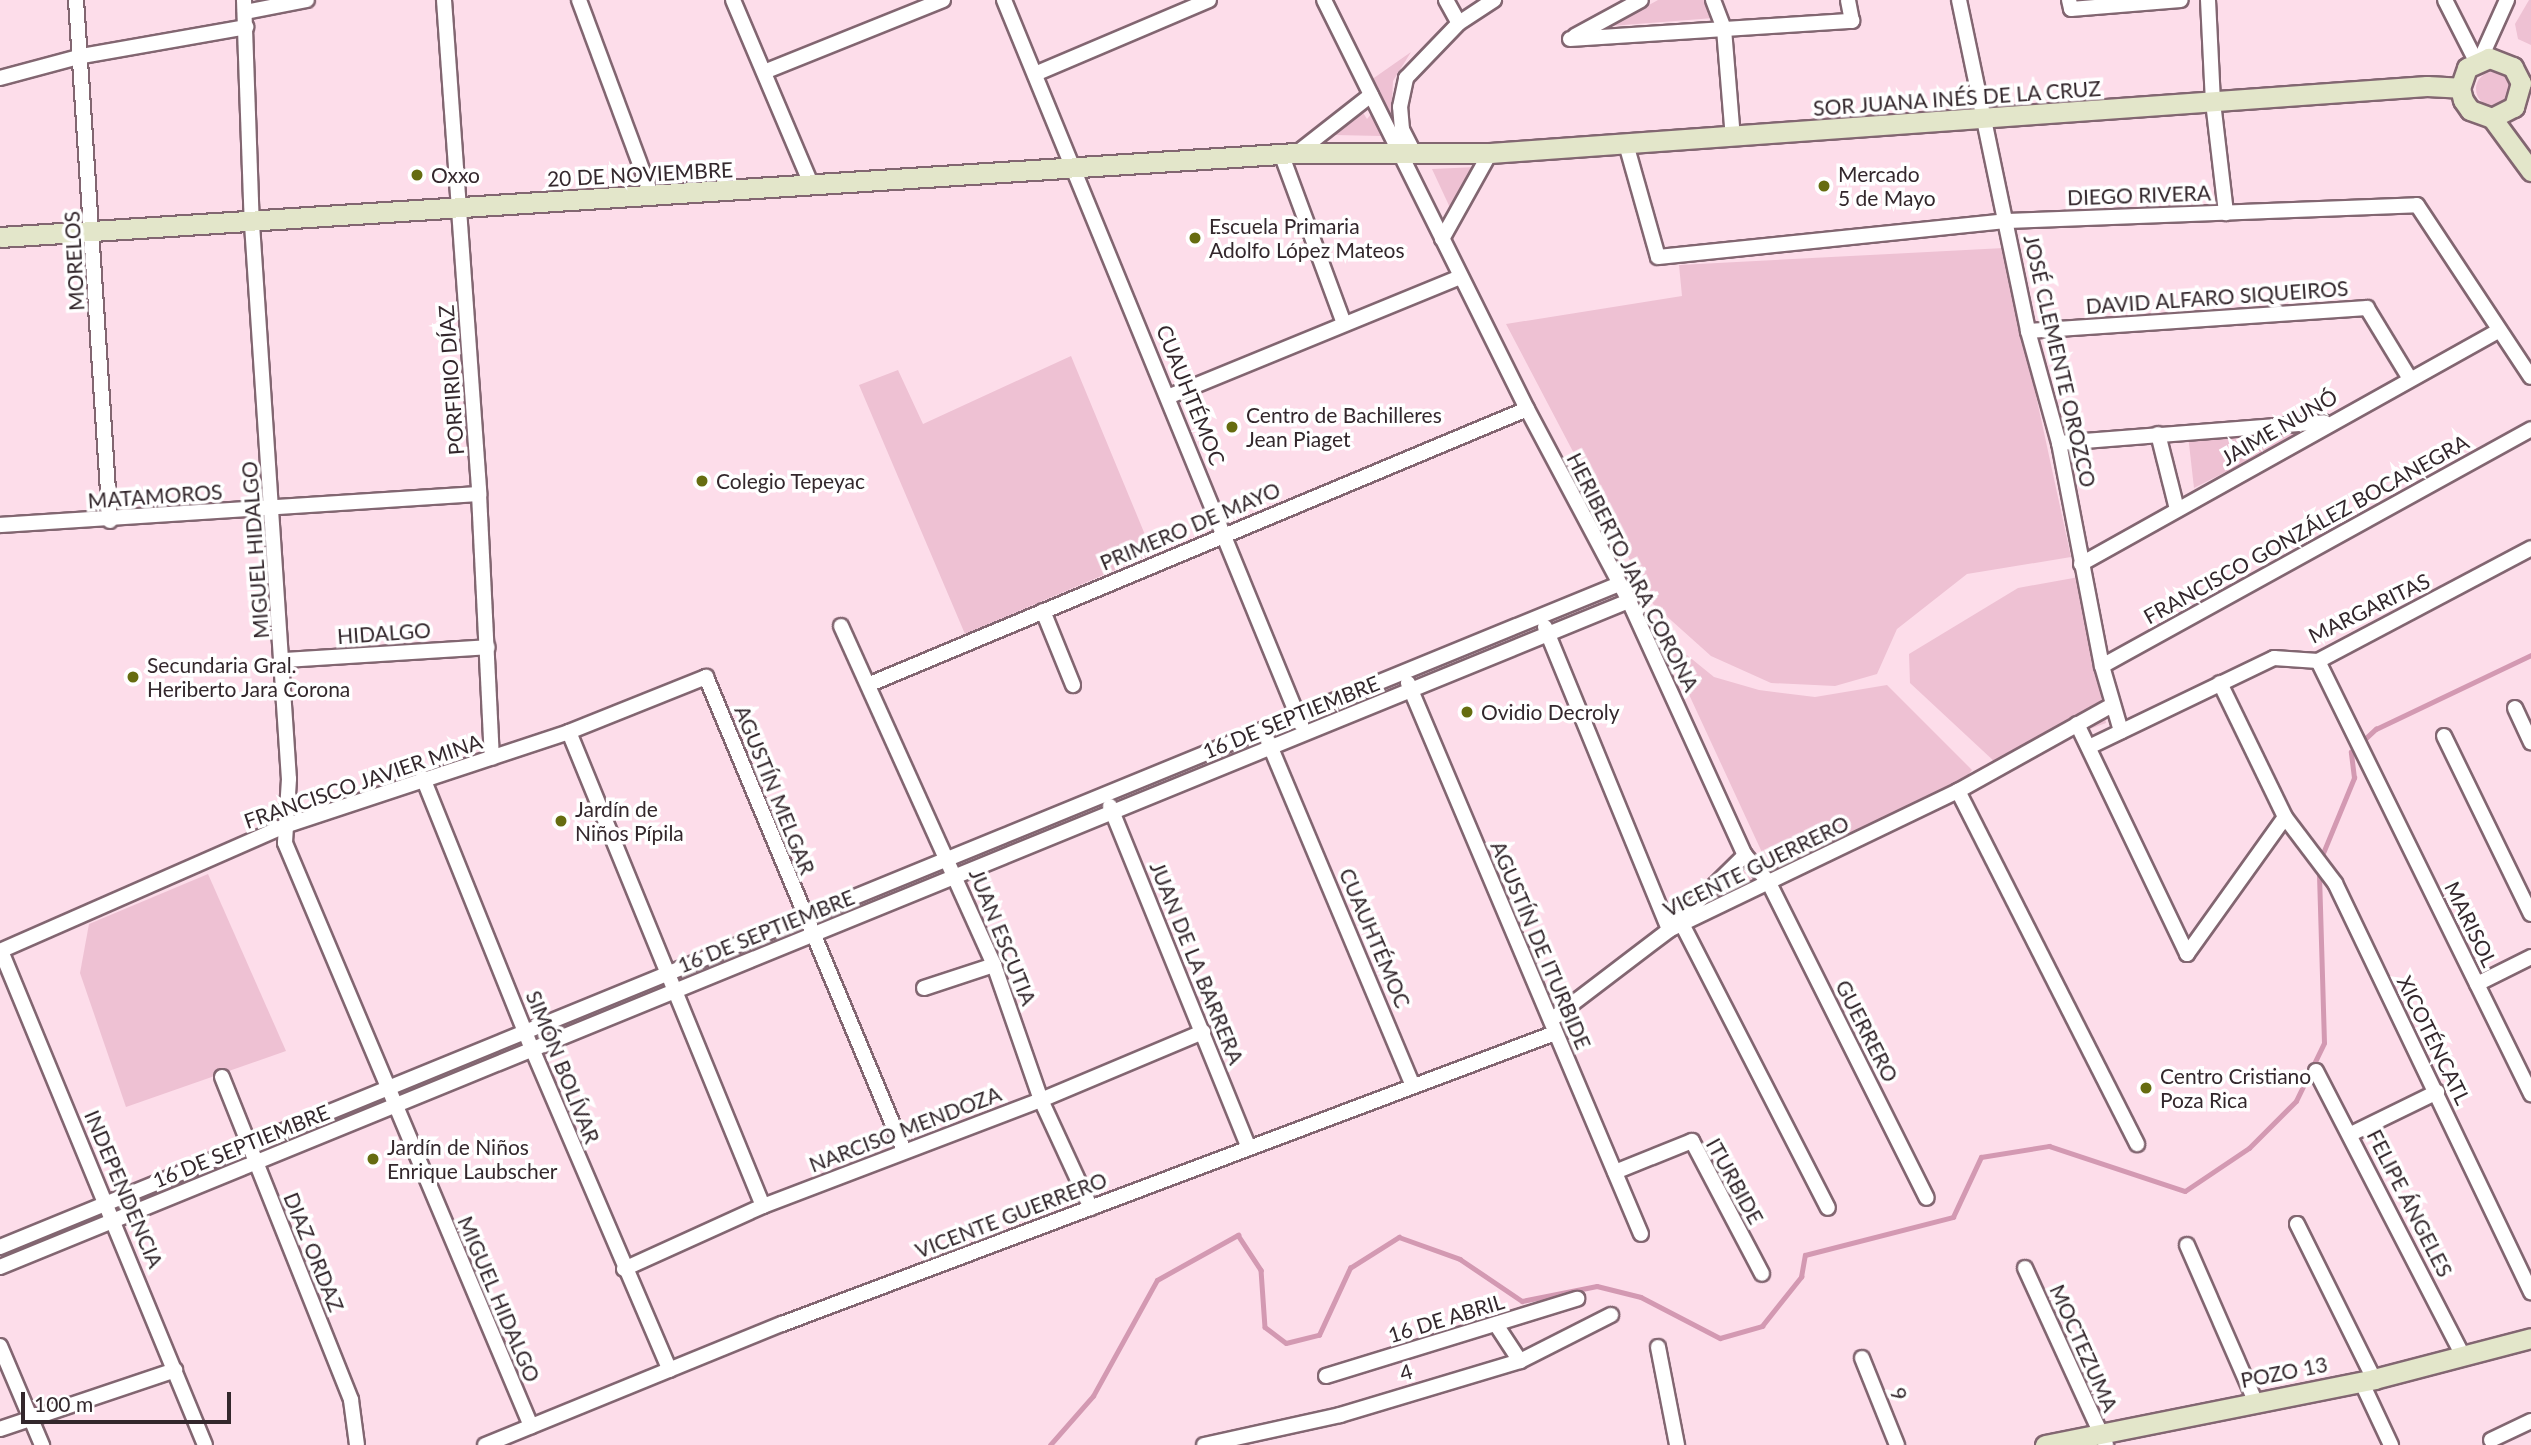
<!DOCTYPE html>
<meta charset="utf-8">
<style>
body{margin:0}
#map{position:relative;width:2531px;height:1445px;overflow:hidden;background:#fdddea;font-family:Lato,sans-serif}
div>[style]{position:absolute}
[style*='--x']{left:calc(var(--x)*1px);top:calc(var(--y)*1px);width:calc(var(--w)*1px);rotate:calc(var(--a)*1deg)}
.green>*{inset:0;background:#eec1d3}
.round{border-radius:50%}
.stream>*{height:4.5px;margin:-2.25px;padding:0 2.25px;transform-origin:2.25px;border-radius:2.25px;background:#d399b2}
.roads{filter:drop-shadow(2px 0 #826671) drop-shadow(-2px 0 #826671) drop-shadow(0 2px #826671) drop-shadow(0 -2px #826671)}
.minor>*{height:14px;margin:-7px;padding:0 7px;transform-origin:7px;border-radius:7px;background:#fff}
.secondary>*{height:19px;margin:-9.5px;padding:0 9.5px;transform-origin:9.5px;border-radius:9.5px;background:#e3e6ca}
.dots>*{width:19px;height:19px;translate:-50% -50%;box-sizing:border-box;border:4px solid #fff;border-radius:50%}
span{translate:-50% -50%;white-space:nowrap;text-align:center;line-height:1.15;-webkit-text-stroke:7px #fff;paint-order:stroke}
.street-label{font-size:21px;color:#33272c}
.poi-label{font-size:21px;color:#33272c}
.left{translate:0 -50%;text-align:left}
.scale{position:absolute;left:21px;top:1392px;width:210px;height:32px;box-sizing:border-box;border:4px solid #33272c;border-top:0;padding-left:9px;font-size:21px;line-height:24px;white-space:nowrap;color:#33272c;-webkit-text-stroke:5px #fff;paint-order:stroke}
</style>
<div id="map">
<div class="green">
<div style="clip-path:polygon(1658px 0,1706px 0,1714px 18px,1611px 26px)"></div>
<div style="clip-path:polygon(2529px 0,2531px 0,2531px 45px,2518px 39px,2515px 24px)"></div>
<div style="clip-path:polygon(1411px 52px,1393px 81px,1391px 119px,1371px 80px)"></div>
<div class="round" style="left:2476px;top:72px;width:34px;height:34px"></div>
<div style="clip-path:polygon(1362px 111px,1367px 119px,1372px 113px,1381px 136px,1335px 135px)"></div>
<div style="clip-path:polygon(1477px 167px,1452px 212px,1432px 169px)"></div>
<div style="clip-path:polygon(2004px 248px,2071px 557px,1967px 574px,1897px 629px,1877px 674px,1835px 686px,1771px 683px,1711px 656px,1653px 604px,1506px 324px,1682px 296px,1679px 265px)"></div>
<div style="clip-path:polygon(1071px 356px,1153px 554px,965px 634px,859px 385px,898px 370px,923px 424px)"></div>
<div style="clip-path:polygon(2303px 433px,2194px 488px,2188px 435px)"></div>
<div style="clip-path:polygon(2079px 577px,2106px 723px,1996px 763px,1910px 683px,1909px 654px,2018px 588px)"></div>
<div style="clip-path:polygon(1661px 634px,1714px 677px,1759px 690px,1815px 697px,1887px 685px,1972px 770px,1961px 784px,1785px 870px,1776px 870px,1766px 861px)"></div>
<div style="clip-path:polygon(1744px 870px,1757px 887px,1702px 906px)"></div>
<div style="clip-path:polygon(208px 874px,286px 1051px,126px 1107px,80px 973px,89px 924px)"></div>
</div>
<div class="stream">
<div style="--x:2321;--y:858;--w:87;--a:-67.6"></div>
<div style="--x:2354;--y:778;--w:26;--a:-97"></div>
<div style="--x:2351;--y:752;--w:34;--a:-43"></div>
<div style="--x:2376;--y:729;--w:172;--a:-25.5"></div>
<div style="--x:1050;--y:1445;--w:65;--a:-48.7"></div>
<div style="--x:1093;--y:1396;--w:132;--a:-61.1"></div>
<div style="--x:1157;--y:1280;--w:93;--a:-29.1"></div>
<div style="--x:1238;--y:1235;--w:42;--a:56.7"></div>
<div style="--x:1261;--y:1270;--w:57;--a:86"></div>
<div style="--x:1265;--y:1327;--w:26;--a:37"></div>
<div style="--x:1286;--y:1343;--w:34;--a:-14"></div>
<div style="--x:1319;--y:1335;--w:74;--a:-65.2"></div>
<div style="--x:1350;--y:1268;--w:58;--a:-32.3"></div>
<div style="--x:1399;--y:1237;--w:65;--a:19.8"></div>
<div style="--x:1460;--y:1259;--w:75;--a:34.1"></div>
<div style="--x:1522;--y:1301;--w:76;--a:-11.3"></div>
<div style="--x:1597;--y:1286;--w:45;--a:14"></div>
<div style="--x:1641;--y:1297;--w:89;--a:27.4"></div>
<div style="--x:1720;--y:1338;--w:44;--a:-15.9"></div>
<div style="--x:1762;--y:1326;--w:63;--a:-51.5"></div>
<div style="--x:1801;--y:1277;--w:22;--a:-80"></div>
<div style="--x:1805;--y:1255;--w:153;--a:-14.4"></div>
<div style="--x:1953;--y:1217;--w:66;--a:-65"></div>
<div style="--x:1981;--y:1157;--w:69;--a:-9.2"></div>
<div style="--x:2049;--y:1146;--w:143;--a:18.3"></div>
<div style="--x:2185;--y:1191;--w:77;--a:-33.9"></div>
<div style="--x:2249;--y:1148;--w:66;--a:-45"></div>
<div style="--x:2296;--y:1101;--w:64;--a:-64.2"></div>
<div style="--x:2324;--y:1043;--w:173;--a:-91.7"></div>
</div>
<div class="roads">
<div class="minor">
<div style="--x:76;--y:0;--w:522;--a:86.27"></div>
<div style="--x:244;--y:0;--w:224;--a:88"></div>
<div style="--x:252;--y:224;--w:556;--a:86.19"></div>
<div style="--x:289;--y:779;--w:64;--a:93.6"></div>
<div style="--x:285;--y:843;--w:633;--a:67.12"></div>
<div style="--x:444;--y:0;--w:495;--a:85.9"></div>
<div style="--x:479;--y:494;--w:264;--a:87.2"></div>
<div style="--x:579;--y:0;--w:209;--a:69.6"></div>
<div style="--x:733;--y:0;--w:202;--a:67"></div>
<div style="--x:1004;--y:0;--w:783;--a:67.7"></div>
<div style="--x:1324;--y:0;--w:457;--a:63.6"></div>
<div style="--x:1527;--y:409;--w:217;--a:62"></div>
<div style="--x:1629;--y:601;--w:279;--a:65.5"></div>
<div style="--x:1745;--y:855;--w:37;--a:49"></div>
<div style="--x:1769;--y:883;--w:352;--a:63.4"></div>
<div style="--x:1446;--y:0;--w:26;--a:61"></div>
<div style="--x:1713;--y:0;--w:31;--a:69"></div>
<div style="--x:1724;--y:29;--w:109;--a:85.3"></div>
<div style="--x:1959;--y:0;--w:338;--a:78.2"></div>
<div style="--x:2028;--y:331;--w:116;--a:74.5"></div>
<div style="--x:2059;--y:443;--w:227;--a:79.1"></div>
<div style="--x:2102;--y:666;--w:68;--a:73.7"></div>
<div style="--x:2069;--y:0;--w:9;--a:77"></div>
<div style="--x:2071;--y:9;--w:110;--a:-4.7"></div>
<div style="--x:2208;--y:0;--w:102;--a:87.2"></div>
<div style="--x:2213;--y:102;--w:112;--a:83.3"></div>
<div style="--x:2445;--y:0;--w:68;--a:63.1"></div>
<div style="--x:245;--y:12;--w:63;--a:-11"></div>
<div style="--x:1575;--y:36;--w:75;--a:-28.6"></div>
<div style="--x:1570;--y:39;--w:283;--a:-3.7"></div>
<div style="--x:1852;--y:21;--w:21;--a:-101"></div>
<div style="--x:2480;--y:60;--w:66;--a:-65.8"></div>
<div style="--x:764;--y:72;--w:193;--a:-21.9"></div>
<div style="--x:1035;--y:74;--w:189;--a:-23"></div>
<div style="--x:0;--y:78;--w:85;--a:-15"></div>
<div style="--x:82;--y:56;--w:167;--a:-10"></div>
<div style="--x:1626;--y:144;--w:117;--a:74.2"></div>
<div style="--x:1658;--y:257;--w:352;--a:-5.9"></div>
<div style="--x:2008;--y:221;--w:409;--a:-2.2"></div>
<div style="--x:2417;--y:205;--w:206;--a:56.5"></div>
<div style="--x:1297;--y:153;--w:94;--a:-38.1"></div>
<div style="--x:1414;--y:153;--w:27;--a:-117"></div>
<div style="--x:1402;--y:129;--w:22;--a:-95"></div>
<div style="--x:1400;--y:107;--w:30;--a:-78"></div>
<div style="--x:1406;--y:78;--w:76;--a:-46.1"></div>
<div style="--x:1459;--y:23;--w:42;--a:-33.3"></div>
<div style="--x:1282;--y:156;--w:179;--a:69.7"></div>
<div style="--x:1442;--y:239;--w:98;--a:-60.8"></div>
<div style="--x:2028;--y:331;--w:340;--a:-3.9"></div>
<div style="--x:2367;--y:308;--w:83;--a:58.8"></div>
<div style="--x:1170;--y:396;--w:313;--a:-22.3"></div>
<div style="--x:2158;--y:434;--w:77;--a:75.8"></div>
<div style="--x:2059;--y:443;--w:266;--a:-4.5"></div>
<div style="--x:0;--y:525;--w:480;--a:-3.7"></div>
<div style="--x:2081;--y:564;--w:479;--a:-29.2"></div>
<div style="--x:1043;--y:611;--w:80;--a:67.9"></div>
<div style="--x:841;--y:626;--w:372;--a:65.7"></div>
<div style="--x:994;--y:965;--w:143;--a:70.8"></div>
<div style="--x:1041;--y:1100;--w:119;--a:65.2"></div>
<div style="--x:1545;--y:627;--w:327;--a:67.7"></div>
<div style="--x:1669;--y:930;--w:107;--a:-44.6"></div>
<div style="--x:284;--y:660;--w:204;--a:-3.6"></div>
<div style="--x:2318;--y:661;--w:483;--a:63.8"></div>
<div style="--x:2102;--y:666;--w:490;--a:-28.9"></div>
<div style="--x:1408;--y:683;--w:598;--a:67.08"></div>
<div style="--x:2220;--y:683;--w:149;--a:64.1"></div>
<div style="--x:2285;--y:817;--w:83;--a:52.9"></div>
<div style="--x:2335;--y:883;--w:454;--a:64.4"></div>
<div style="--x:870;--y:684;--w:712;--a:-22.71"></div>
<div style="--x:2515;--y:708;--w:38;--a:65"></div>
<div style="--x:2077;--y:724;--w:255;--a:64.4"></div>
<div style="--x:2187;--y:954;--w:168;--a:-54.4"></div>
<div style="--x:569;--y:732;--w:512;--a:67.74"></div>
<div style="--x:2444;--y:736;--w:198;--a:64"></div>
<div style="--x:1268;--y:741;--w:374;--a:67.2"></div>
<div style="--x:2091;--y:746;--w:203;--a:-25.7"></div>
<div style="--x:2274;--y:658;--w:44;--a:3.9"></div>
<div style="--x:2318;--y:661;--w:241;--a:-27.9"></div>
<div style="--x:423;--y:778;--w:294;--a:68.1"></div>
<div style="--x:533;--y:1051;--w:347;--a:66.8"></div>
<div style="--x:1958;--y:791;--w:396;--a:63.1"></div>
<div style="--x:1110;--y:806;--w:369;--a:67.9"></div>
<div style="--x:1682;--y:924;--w:319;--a:62.8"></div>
<div style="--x:0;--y:951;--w:311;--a:-23.7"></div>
<div style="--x:285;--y:826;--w:299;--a:-18.3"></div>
<div style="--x:569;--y:732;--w:148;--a:-21.9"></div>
<div style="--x:706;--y:677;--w:514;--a:67.33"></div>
<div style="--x:1;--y:951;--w:534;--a:67.56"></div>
<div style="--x:2477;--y:984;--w:60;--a:-26.6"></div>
<div style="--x:924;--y:988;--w:74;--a:-18.2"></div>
<div style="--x:1551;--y:1020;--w:148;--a:-37.3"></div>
<div style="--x:1669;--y:930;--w:321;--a:-25.7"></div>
<div style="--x:1958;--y:791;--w:175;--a:-29.1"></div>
<div style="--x:2316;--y:1071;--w:321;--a:62.7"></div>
<div style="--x:222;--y:1077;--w:348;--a:68.2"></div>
<div style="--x:351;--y:1400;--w:45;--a:82.4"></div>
<div style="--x:2351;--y:1134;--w:96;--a:-26"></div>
<div style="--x:1615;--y:1172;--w:83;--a:-21.9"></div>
<div style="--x:1692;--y:1141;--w:150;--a:62.2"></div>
<div style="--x:2297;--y:1224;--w:173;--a:63.6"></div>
<div style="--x:2187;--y:1245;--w:170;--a:66.4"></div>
<div style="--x:0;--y:1247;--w:1749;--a:-22.27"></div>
<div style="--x:0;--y:1267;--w:1760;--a:-22.24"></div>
<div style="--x:2025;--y:1268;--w:195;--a:65.4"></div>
<div style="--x:624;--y:1269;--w:153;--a:-24.4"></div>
<div style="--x:763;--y:1206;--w:298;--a:-20.9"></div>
<div style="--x:1041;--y:1100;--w:176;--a:-22.8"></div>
<div style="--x:1497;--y:1326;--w:42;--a:56.7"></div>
<div style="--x:0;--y:1346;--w:108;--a:67"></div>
<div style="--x:1658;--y:1347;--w:100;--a:79"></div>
<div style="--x:1862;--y:1358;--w:94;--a:68.1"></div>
<div style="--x:1326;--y:1376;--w:263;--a:-17.1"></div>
<div style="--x:2361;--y:1381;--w:71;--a:64.9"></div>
<div style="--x:0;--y:1429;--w:185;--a:-18.6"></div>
<div style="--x:2491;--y:1440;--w:44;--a:-25.4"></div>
<div style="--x:485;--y:1445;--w:321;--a:-22.2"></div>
<div style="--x:782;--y:1324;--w:826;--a:-20.63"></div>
<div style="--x:1204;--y:1445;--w:139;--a:-12.4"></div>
<div style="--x:1340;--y:1415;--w:188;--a:-16.7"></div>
<div style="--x:1520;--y:1361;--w:102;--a:-26.8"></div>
</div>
<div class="secondary">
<div style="--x:2492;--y:118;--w:25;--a:-27"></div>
<div style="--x:2514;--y:107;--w:25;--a:-74"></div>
<div style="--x:2521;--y:83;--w:18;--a:-117"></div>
<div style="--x:2513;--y:67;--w:26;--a:-159"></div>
<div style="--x:2489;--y:58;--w:24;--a:156"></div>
<div style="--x:2467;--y:68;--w:21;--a:109"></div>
<div style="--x:2460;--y:88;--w:12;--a:76"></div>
<div style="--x:2463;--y:100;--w:12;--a:55"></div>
<div style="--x:2470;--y:110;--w:23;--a:20"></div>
<div style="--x:2492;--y:118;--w:66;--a:53.7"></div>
<div style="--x:0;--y:237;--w:1300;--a:-3.71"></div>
<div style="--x:1297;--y:153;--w:193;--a:0"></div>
<div style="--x:1490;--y:153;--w:939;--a:-4.09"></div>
<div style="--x:2427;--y:86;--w:33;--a:3"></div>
<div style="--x:2045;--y:1445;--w:336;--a:-11.3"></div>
<div style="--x:2374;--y:1379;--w:162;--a:-14.6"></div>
</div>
</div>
<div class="dots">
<div style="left:417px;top:175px;background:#666c10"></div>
<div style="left:1824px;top:186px;background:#666c10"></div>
<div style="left:1195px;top:238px;background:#666c10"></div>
<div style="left:1232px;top:427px;background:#666c10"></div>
<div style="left:702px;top:481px;background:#666c10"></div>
<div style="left:133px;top:677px;background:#666c10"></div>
<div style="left:1467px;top:712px;background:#666c10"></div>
<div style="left:561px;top:821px;background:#666c10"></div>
<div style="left:2146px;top:1088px;background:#666c10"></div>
<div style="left:373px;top:1159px;background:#666c10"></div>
</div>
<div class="street-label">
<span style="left:1957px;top:98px;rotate:-4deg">SOR JUANA INÉS DE LA CRUZ</span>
<span style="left:640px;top:174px;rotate:-3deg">20 DE NOVIEMBRE</span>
<span style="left:2139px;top:195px;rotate:-2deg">DIEGO RIVERA</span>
<span style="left:74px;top:261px;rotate:-93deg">MORELOS</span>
<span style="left:2217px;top:297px;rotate:-4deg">DAVID ALFARO SIQUEIROS</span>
<span style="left:2060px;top:361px;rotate:77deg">JOSÉ CLEMENTE OROZCO</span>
<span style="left:451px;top:380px;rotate:-94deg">PORFIRIO DÍAZ</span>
<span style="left:1191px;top:395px;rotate:68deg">CUAUHTÉMOC</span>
<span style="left:2279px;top:427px;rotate:-30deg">JAIME NUNÓ</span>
<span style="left:155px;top:496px;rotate:-4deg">MATAMOROS</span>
<span style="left:1190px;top:526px;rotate:-23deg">PRIMERO DE MAYO</span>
<span style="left:2306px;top:529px;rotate:-29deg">FRANCISCO GONZÁLEZ BOCANEGRA</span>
<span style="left:255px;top:550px;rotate:-94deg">MIGUEL HIDALGO</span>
<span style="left:1633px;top:572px;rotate:63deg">HERIBERTO JARA CORONA</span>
<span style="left:2369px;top:608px;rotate:-26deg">MARGARITAS</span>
<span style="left:384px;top:633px;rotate:-4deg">HIDALGO</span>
<span style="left:1291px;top:717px;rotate:-22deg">16 DE SEPTIEMBRE</span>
<span style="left:363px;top:781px;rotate:-19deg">FRANCISCO JAVIER MINA</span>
<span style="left:775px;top:790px;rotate:68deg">AGUSTÍN MELGAR</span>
<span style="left:1756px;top:866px;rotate:-26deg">VICENTE GUERRERO</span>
<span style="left:2471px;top:924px;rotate:64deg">MARISOL</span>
<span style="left:766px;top:931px;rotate:-22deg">16 DE SEPTIEMBRE</span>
<span style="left:1003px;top:937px;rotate:68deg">JUAN ESCUTIA</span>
<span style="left:1375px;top:938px;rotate:67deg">CUAUHTÉMOC</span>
<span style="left:1541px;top:945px;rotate:67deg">AGUSTÍN DE ITURBIDE</span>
<span style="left:1197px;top:963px;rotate:68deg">JUAN DE LA BARRERA</span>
<span style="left:1867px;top:1031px;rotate:63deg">GUERRERO</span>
<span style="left:2434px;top:1040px;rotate:64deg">XICOTÉNCATL</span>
<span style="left:563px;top:1067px;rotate:68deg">SIMÓN BOLÍVAR</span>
<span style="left:905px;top:1129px;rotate:-21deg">NARCISO MENDOZA</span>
<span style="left:241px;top:1146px;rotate:-22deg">16 DE SEPTIEMBRE</span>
<span style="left:1735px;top:1181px;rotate:61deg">ITURBIDE</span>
<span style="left:124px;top:1189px;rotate:67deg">INDEPENDENCIA</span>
<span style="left:2410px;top:1203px;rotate:63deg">FELIPE ÁNGELES</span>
<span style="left:1011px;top:1215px;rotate:-21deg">VICENTE GUERRERO</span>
<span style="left:314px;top:1252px;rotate:68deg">DIAZ ORDAZ</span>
<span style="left:499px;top:1299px;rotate:67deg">MIGUEL HIDALGO</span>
<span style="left:1446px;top:1318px;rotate:-17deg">16 DE ABRIL</span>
<span style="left:2084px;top:1348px;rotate:66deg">MOCTEZUMA</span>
<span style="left:1406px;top:1372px;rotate:-16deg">4</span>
<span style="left:2284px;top:1372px;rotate:-11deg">POZO 13</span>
<span style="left:1899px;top:1394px;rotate:68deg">9</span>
</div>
<div class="poi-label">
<span class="left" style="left:1838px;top:186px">Mercado<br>5 de Mayo</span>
<span class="left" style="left:431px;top:175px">Oxxo</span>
<span class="left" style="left:1209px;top:238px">Escuela Primaria<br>Adolfo López Mateos</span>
<span class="left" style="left:1246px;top:427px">Centro de Bachilleres<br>Jean Piaget</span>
<span class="left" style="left:716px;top:481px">Colegio Tepeyac</span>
<span class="left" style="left:147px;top:677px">Secundaria Gral.<br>Heriberto Jara Corona</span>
<span class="left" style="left:1481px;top:712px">Ovidio Decroly</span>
<span class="left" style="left:575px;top:821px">Jardín de<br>Niños Pípila</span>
<span class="left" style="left:2160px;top:1088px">Centro Cristiano<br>Poza Rica</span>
<span class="left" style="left:387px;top:1159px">Jardín de Niños<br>Enrique Laubscher</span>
</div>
<div class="scale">100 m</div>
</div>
